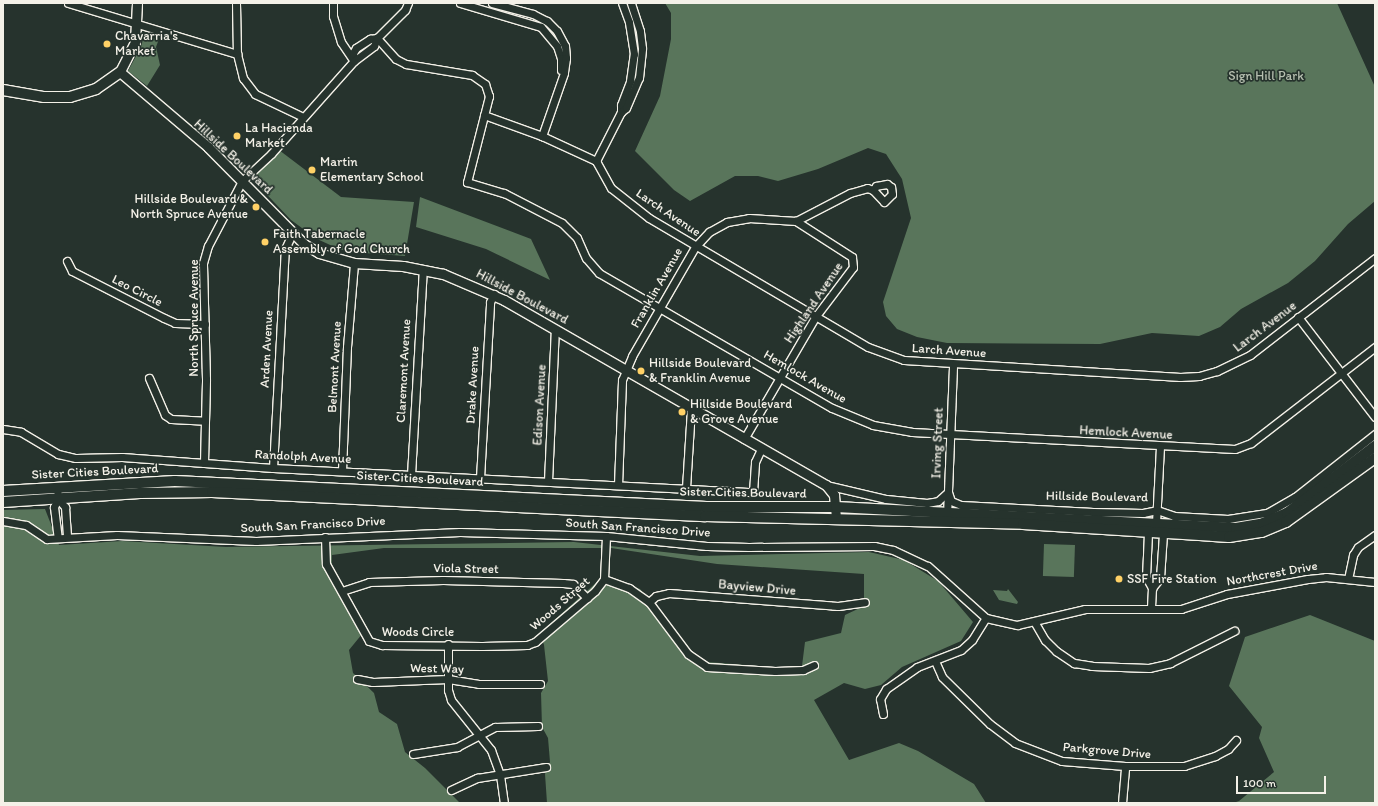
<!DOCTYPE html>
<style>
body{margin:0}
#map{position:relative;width:1378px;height:806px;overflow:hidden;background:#26332d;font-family:Itim,sans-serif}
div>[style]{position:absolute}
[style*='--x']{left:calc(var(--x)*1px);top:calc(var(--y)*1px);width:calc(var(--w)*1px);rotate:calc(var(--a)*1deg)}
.green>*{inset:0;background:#59755b;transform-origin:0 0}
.roads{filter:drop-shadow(1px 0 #f4f1e8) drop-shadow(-1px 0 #f4f1e8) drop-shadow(0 1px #f4f1e8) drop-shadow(0 -1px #f4f1e8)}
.minor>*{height:7px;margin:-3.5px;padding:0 3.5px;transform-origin:3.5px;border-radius:3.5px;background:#26332d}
.tertiary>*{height:9px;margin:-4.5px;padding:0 4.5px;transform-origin:4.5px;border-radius:4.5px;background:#26332d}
.secondary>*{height:10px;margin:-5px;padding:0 5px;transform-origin:5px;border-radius:5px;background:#26332d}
.dots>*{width:11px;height:11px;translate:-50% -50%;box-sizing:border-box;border:2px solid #26332d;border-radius:50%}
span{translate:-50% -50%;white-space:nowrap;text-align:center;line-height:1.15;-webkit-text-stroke:3.5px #26332d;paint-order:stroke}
.poi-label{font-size:13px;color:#f4f1e8}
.left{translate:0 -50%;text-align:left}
.right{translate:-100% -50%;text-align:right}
.park-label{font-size:13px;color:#b6bfb0}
.street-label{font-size:13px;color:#f4f1e8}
.frame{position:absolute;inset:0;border:4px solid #f4f1e8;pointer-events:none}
.scale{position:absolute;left:1236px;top:776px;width:90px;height:18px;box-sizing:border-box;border:2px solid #f4f1e8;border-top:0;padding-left:5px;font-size:12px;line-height:14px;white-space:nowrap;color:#f4f1e8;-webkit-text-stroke:3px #26332d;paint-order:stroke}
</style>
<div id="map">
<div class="green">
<div style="clip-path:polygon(665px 3px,1337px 3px,1375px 87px,1375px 201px,1348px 224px,1315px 261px,1288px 283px,1241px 309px,1220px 327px,1199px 336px,1152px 333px,1100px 344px,947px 343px,917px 337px,897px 329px,886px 316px,883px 302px,911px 218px,902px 179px,886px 154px,868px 148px,818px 169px,778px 181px,758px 176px,735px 176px,690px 201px,674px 190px,635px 151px,660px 96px,671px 39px,671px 13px)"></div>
<div style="clip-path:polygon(144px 35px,159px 39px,156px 47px,160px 65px,147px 86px,128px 71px,141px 47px)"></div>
<div style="clip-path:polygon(279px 150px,341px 197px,414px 202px,405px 256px,351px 252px,339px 249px,317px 239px,291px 220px,252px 179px)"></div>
<div style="clip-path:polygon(420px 197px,531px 239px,550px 280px,486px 249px,416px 227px)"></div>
<div style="clip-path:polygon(45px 509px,59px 545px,122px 541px,226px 547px,574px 542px,700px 556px,869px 552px,904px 560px,938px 581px,973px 622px,961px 641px,902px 667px,881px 685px,865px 689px,844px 683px,814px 700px,849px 760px,899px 743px,918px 751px,974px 784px,986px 803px,547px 803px,545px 774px,550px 762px,548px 738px,542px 727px,541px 693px,548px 681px,544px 645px,540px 633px,598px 581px,612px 579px,640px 589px,695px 655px,708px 662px,784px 668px,802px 666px,805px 642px,841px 633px,845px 615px,864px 606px,864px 574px,717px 564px,611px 548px,384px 548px,332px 555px,332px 567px,367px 628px,349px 650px,353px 673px,374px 693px,379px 712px,397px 724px,405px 752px,425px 768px,460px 803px,3px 803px,3px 510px)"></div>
<div style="left:1044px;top:544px;width:31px;height:32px;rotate:2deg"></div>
<div style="clip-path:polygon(1008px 589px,1018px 602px,1017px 604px,999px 600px,993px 590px,1007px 591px)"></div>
<div style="clip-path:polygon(1310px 615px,1375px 641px,1375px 803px,1233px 803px,1239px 801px,1274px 772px,1259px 738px,1262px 727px,1229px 686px,1245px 637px)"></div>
</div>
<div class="roads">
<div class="minor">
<div style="--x:68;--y:3;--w:177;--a:16.8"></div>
<div style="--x:236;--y:3;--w:51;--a:88.9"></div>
<div style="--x:237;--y:54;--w:25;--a:76"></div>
<div style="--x:243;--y:78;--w:20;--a:53"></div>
<div style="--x:255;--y:94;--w:53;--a:25.6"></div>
<div style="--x:333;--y:3;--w:13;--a:90"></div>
<div style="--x:333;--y:16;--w:27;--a:73"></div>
<div style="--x:341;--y:42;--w:23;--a:56"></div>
<div style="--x:460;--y:3;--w:84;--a:16.5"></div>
<div style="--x:541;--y:27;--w:25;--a:50"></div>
<div style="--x:557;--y:46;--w:13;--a:72"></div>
<div style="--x:561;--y:58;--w:12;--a:90"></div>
<div style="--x:492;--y:3;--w:42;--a:15"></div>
<div style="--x:533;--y:14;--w:16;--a:27"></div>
<div style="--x:547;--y:21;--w:14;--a:45"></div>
<div style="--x:557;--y:31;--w:17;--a:62"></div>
<div style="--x:565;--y:46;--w:12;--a:85"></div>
<div style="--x:566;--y:58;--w:15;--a:98"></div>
<div style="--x:564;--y:73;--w:67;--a:109.2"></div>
<div style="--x:377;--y:38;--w:28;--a:48"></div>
<div style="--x:396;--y:59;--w:11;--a:27"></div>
<div style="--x:406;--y:64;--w:67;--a:9.5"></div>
<div style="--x:472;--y:75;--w:16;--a:35"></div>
<div style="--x:485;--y:84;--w:13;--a:72"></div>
<div style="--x:489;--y:96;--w:89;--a:104.3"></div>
<div style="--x:467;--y:182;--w:39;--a:17"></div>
<div style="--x:504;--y:193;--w:65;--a:27.3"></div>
<div style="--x:562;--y:223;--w:21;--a:45"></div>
<div style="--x:577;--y:238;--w:22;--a:66"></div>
<div style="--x:586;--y:258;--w:20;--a:49"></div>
<div style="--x:599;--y:273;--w:269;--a:30.1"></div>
<div style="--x:832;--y:408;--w:44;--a:22.5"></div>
<div style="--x:873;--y:425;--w:40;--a:10"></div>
<div style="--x:912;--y:432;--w:323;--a:3"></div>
<div style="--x:1235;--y:449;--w:17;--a:-21"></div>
<div style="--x:1251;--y:443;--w:157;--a:-37.7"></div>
<div style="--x:354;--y:60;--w:7;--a:-98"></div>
<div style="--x:353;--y:53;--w:6;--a:-59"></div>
<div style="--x:356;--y:48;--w:17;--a:-33"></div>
<div style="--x:370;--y:39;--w:7;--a:-8"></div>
<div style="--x:621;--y:112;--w:7;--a:-90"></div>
<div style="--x:621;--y:105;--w:26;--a:-69"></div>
<div style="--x:630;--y:81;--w:27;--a:-82"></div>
<div style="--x:634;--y:54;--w:32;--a:-99"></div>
<div style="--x:629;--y:22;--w:20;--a:-110"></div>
<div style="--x:484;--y:115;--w:62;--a:19.9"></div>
<div style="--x:542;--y:136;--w:60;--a:24.8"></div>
<div style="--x:596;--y:161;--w:31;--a:61"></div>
<div style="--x:611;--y:188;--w:48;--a:38.3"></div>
<div style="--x:649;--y:218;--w:254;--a:30.5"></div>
<div style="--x:868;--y:347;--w:38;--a:20"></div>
<div style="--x:904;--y:360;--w:277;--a:3.5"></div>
<div style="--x:1180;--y:377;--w:19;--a:-3"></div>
<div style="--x:1199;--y:376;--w:19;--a:-16"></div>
<div style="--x:1217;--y:371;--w:37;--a:-26"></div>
<div style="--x:1250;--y:355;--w:158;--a:-37.8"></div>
<div style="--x:596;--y:161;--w:55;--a:-63"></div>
<div style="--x:621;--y:112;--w:6;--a:-39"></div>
<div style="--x:626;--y:108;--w:33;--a:-67"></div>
<div style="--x:639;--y:78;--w:30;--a:-84"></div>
<div style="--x:642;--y:48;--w:17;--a:-97"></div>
<div style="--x:640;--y:31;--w:29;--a:-108"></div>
<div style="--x:67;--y:261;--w:11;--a:63"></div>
<div style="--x:72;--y:271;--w:103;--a:27.1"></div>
<div style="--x:164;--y:318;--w:12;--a:24"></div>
<div style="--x:175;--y:323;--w:30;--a:2"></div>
<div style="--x:1298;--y:317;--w:126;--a:52.4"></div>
<div style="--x:149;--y:378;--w:40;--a:66.6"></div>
<div style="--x:165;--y:415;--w:7;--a:34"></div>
<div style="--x:171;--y:419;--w:34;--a:3"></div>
<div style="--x:3;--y:429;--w:18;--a:9"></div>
<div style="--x:21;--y:432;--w:43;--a:30.7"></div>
<div style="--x:58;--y:454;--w:18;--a:13"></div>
<div style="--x:76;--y:458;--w:46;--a:-1.2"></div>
<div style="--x:122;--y:457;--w:151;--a:4.2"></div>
<div style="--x:273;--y:468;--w:481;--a:2.9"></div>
<div style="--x:753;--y:492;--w:30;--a:-86"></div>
<div style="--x:755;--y:462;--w:14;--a:-65"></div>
<div style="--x:744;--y:439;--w:143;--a:-59.7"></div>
<div style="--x:816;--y:316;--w:61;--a:-52.9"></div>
<div style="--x:853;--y:267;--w:10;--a:-96"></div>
<div style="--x:852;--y:257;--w:67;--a:-147.3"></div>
<div style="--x:204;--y:463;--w:84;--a:-88.6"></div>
<div style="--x:206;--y:379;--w:116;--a:-91.5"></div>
<div style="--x:203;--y:263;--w:18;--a:-74"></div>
<div style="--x:208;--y:246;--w:73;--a:-62.4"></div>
<div style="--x:242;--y:181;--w:40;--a:-43"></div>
<div style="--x:271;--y:154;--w:125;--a:-48.3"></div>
<div style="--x:354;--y:61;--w:25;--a:-37"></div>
<div style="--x:374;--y:46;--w:9;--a:-69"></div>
<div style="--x:377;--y:38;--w:40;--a:-45"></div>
<div style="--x:405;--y:10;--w:8;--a:-67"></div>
<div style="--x:273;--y:468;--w:219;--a:-86.9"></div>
<div style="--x:285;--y:249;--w:17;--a:-65"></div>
<div style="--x:342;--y:471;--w:124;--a:-87.7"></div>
<div style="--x:347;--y:347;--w:84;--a:-85.2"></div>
<div style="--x:411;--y:475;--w:206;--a:-86.7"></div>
<div style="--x:480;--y:478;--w:176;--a:-86.7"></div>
<div style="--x:490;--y:302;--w:9;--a:-63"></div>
<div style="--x:548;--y:481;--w:152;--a:-87.4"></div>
<div style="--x:618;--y:485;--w:105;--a:-87.8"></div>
<div style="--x:622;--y:380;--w:26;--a:-67"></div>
<div style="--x:632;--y:356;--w:126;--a:-60"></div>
<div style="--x:695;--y:247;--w:21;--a:-47"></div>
<div style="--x:709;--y:232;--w:21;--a:-29"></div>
<div style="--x:727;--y:222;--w:22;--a:-10"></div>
<div style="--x:749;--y:218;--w:47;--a:3.7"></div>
<div style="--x:796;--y:221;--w:61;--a:-27.4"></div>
<div style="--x:850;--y:193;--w:18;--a:-16"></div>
<div style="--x:867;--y:188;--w:6;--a:18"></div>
<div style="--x:873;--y:190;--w:16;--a:47"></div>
<div style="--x:884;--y:202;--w:11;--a:-45"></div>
<div style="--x:892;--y:194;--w:7;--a:-98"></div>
<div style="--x:891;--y:187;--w:5;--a:-143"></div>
<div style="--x:887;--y:184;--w:11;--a:170"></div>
<div style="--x:876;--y:186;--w:5;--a:127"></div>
<div style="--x:826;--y:485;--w:62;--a:13.1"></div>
<div style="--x:886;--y:499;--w:41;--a:5.6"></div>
<div style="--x:927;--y:503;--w:11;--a:-10"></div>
<div style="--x:938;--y:501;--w:13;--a:-42"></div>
<div style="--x:57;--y:487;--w:12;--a:85"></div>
<div style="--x:58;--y:499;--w:9;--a:117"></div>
<div style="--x:54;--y:507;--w:31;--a:83"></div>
<div style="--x:686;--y:488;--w:80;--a:-86.4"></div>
<div style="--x:948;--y:492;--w:9;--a:72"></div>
<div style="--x:951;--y:501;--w:11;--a:22"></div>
<div style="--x:961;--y:505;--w:132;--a:3"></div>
<div style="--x:1093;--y:512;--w:50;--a:1.1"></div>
<div style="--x:1143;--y:513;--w:14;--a:-12"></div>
<div style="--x:58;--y:499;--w:11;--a:49"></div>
<div style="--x:65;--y:507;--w:30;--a:86"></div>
<div style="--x:1157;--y:510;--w:18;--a:19"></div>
<div style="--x:1174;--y:516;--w:54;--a:3.2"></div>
<div style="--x:1228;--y:519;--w:39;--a:-9"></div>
<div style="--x:1267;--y:513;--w:32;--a:-30"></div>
<div style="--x:1295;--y:497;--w:102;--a:-38.2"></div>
<div style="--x:947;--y:516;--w:152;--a:-87.7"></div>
<div style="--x:3;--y:521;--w:23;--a:10"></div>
<div style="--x:26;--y:525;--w:25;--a:34"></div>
<div style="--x:47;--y:539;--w:70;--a:-3.3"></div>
<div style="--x:117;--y:535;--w:139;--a:2.5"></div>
<div style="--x:256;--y:541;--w:204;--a:-2.5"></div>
<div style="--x:460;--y:532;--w:146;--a:1.6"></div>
<div style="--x:606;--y:536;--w:101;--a:5.7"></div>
<div style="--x:707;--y:546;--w:42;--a:1.4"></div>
<div style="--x:749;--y:547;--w:125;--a:-0.5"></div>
<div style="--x:874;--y:546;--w:19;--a:12"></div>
<div style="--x:893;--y:550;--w:38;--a:25"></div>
<div style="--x:928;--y:566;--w:78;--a:41.9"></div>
<div style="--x:986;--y:618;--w:32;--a:13"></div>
<div style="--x:1017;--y:625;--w:70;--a:-13.2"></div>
<div style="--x:1085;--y:609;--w:96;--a:0"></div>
<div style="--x:1181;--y:609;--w:48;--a:-18.1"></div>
<div style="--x:1227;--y:594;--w:82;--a:-10.5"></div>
<div style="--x:1308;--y:579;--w:18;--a:-6"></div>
<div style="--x:1326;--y:577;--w:49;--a:5.8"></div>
<div style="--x:1156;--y:523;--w:76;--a:-87"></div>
<div style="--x:1151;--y:530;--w:4;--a:135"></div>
<div style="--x:1148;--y:533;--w:44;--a:92.6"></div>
<div style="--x:1146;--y:577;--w:13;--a:61"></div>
<div style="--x:1152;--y:588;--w:21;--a:93"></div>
<div style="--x:325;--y:537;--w:27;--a:88"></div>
<div style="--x:326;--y:564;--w:88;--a:60.8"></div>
<div style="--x:369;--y:641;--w:14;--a:17"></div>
<div style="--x:382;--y:645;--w:100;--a:0.6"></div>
<div style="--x:482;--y:646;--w:45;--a:-1.3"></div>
<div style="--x:527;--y:645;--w:9;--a:-21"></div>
<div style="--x:535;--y:642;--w:79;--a:-40.4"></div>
<div style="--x:595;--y:591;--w:15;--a:-53"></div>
<div style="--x:604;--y:579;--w:43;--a:-87.3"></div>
<div style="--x:604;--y:579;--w:27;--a:20"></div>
<div style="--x:629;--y:588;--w:24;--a:35"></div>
<div style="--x:649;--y:602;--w:65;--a:53.1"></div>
<div style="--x:688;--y:654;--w:23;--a:34"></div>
<div style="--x:707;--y:667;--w:68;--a:3.4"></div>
<div style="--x:775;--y:671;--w:28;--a:-2"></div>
<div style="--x:803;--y:670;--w:12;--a:-24"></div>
<div style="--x:1348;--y:579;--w:25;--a:-78"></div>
<div style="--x:1353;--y:555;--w:9;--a:-58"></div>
<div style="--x:1358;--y:547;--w:21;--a:-35"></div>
<div style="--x:1152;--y:588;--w:13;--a:-51"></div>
<div style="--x:1160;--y:578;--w:44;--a:-86.1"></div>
<div style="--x:1163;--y:534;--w:5;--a:-127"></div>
<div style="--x:342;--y:591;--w:28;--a:-18"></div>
<div style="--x:369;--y:582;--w:74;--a:-1.5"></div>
<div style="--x:443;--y:580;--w:120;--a:1.4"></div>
<div style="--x:563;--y:583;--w:10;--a:6"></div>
<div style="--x:573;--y:584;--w:20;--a:45"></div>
<div style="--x:649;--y:602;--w:9;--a:-41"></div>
<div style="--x:656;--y:596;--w:13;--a:-13"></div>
<div style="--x:669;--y:593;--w:169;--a:4.4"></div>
<div style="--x:838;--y:606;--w:27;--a:-8"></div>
<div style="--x:1035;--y:623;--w:20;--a:60"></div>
<div style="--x:1045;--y:640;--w:16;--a:45"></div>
<div style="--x:1056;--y:651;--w:22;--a:34"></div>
<div style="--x:1074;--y:663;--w:18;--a:9"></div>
<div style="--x:1092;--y:666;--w:57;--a:2"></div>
<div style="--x:1149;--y:668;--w:22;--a:-13"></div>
<div style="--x:1170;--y:663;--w:72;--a:-26.6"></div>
<div style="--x:448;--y:644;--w:46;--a:90"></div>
<div style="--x:448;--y:690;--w:10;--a:73"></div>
<div style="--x:451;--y:700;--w:64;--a:51.3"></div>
<div style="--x:491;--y:750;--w:27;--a:70"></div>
<div style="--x:500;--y:775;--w:28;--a:82"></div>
<div style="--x:935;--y:661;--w:17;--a:66"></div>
<div style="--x:942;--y:677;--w:67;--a:44.4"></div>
<div style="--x:990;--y:724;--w:31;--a:37"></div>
<div style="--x:1015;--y:743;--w:50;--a:21"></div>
<div style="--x:1062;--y:761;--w:63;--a:4.5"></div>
<div style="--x:1125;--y:766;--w:59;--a:0"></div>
<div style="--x:1184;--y:766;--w:33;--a:-18"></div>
<div style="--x:1215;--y:756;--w:15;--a:-28"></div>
<div style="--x:1228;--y:749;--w:12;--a:-48"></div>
<div style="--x:357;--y:679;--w:16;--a:11"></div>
<div style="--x:373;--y:682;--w:75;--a:-2.3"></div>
<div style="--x:448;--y:679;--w:31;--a:9"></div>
<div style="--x:479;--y:684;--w:61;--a:0"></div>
<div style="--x:883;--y:714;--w:15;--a:-101"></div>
<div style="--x:880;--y:699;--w:12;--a:-59"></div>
<div style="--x:886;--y:689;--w:38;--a:-35"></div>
<div style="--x:917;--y:667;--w:47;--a:-21.1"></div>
<div style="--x:961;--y:650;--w:15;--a:-42"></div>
<div style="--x:972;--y:640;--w:26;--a:-58"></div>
<div style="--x:413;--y:754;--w:45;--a:-9"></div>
<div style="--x:457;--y:747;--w:43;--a:-27.8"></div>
<div style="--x:495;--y:727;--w:43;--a:-1.3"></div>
<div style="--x:451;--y:790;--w:29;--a:-25"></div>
<div style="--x:477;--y:778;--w:70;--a:-9.1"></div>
<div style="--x:1122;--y:803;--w:37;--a:-85"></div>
</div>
<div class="tertiary">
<div style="--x:137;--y:3;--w:39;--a:93"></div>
<div style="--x:135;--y:42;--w:34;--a:117"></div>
<div style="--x:120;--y:72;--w:116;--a:40.4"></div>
<div style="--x:208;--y:147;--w:136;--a:45.3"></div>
<div style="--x:304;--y:244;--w:17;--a:31"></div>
<div style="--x:319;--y:253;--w:36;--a:16"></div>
<div style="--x:354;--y:263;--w:49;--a:3.5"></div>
<div style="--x:403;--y:266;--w:41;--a:11.3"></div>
<div style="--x:443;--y:274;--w:66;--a:23.1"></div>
<div style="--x:504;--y:300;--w:371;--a:29.9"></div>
<div style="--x:826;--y:485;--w:13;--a:51"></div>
<div style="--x:834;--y:495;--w:23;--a:85"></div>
</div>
<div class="secondary">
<div style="--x:3;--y:90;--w:42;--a:9.7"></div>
<div style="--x:44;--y:97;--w:26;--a:0"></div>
<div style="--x:70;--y:97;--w:27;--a:-17"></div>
<div style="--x:96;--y:89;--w:29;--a:-35"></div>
<div style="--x:3;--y:491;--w:172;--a:-3.3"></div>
<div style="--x:175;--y:481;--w:532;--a:2.8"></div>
<div style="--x:706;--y:507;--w:130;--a:0"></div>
<div style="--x:836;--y:507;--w:401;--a:3"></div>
<div style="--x:1236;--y:528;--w:27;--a:-10"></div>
<div style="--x:1263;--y:523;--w:26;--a:-23"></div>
<div style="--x:1287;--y:513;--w:111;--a:-37.3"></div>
<div style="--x:3;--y:502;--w:137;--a:-3.8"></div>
<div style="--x:140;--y:493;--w:72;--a:-0.8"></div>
<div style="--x:212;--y:492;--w:494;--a:2.8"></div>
<div style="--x:705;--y:516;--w:318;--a:1.4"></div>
<div style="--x:1023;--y:524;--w:206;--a:3.6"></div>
<div style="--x:1229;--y:537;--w:33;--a:-9"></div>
<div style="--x:1262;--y:532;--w:26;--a:-23"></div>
<div style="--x:1286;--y:522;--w:110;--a:-35.7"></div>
</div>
</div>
<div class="dots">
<div style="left:107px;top:44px;background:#ffd166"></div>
<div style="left:237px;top:136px;background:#ffd166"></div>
<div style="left:312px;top:170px;background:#ffd166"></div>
<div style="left:256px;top:207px;background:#ffd166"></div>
<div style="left:265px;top:242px;background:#ffd166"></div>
<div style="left:641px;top:371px;background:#ffd166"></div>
<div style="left:682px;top:412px;background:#ffd166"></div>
<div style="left:1119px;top:579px;background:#ffd166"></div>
</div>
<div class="poi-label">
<span class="left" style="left:115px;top:44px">Chavarria's<br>Market</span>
<span class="left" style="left:245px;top:136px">La Hacienda<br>Market</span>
<span class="left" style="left:320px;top:170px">Martin<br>Elementary School</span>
<span class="right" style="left:248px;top:207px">Hillside Boulevard &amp;<br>North Spruce Avenue</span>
<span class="left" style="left:273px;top:242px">Faith Tabernacle<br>Assembly of God Church</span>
<span class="left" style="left:649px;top:371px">Hillside Boulevard<br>&amp; Franklin Avenue</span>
<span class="left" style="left:690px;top:412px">Hillside Boulevard<br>&amp; Grove Avenue</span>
<span class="left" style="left:1127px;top:579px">SSF Fire Station</span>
</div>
<div class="park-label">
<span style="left:1266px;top:76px">Sign Hill Park</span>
</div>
<div class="street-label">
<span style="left:233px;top:157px;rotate:43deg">Hillside Boulevard</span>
<span style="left:668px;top:213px;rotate:34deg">Larch Avenue</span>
<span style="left:657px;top:288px;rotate:-60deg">Franklin Avenue</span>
<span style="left:137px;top:291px;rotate:27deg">Leo Circle</span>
<span style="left:522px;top:297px;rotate:28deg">Hillside Boulevard</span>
<span style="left:814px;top:303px;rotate:-56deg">Highland Avenue</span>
<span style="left:194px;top:318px;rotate:-90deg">North Spruce Avenue</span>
<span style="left:1265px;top:327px;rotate:-37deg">Larch Avenue</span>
<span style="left:267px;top:349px;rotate:-87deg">Arden Avenue</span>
<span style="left:949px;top:351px;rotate:4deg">Larch Avenue</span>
<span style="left:335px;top:367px;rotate:-87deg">Belmont Avenue</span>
<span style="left:404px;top:371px;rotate:-87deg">Claremont Avenue</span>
<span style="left:805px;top:377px;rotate:30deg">Hemlock Avenue</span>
<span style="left:473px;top:385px;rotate:-87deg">Drake Avenue</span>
<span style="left:540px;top:405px;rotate:-87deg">Edison Avenue</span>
<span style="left:1126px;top:433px;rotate:3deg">Hemlock Avenue</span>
<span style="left:938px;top:443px;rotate:-88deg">Irving Street</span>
<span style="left:303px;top:457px;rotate:3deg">Randolph Avenue</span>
<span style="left:95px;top:472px;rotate:-3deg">Sister Cities Boulevard</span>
<span style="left:420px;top:479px;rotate:3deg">Sister Cities Boulevard</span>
<span style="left:743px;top:493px;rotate:1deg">Sister Cities Boulevard</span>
<span style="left:1097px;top:497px;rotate:1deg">Hillside Boulevard</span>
<span style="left:313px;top:525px;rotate:-3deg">South San Francisco Drive</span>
<span style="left:638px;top:528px;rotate:4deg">South San Francisco Drive</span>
<span style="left:466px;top:569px;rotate:1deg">Viola Street</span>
<span style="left:1272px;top:574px;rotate:-10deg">Northcrest Drive</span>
<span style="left:757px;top:588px;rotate:5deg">Bayview Drive</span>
<span style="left:560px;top:604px;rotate:-41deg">Woods Street</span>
<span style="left:418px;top:632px">Woods Circle</span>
<span style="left:437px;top:669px;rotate:1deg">West Way</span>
<span style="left:1107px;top:751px;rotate:5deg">Parkgrove Drive</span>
</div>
<div class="frame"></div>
<div class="scale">100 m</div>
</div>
